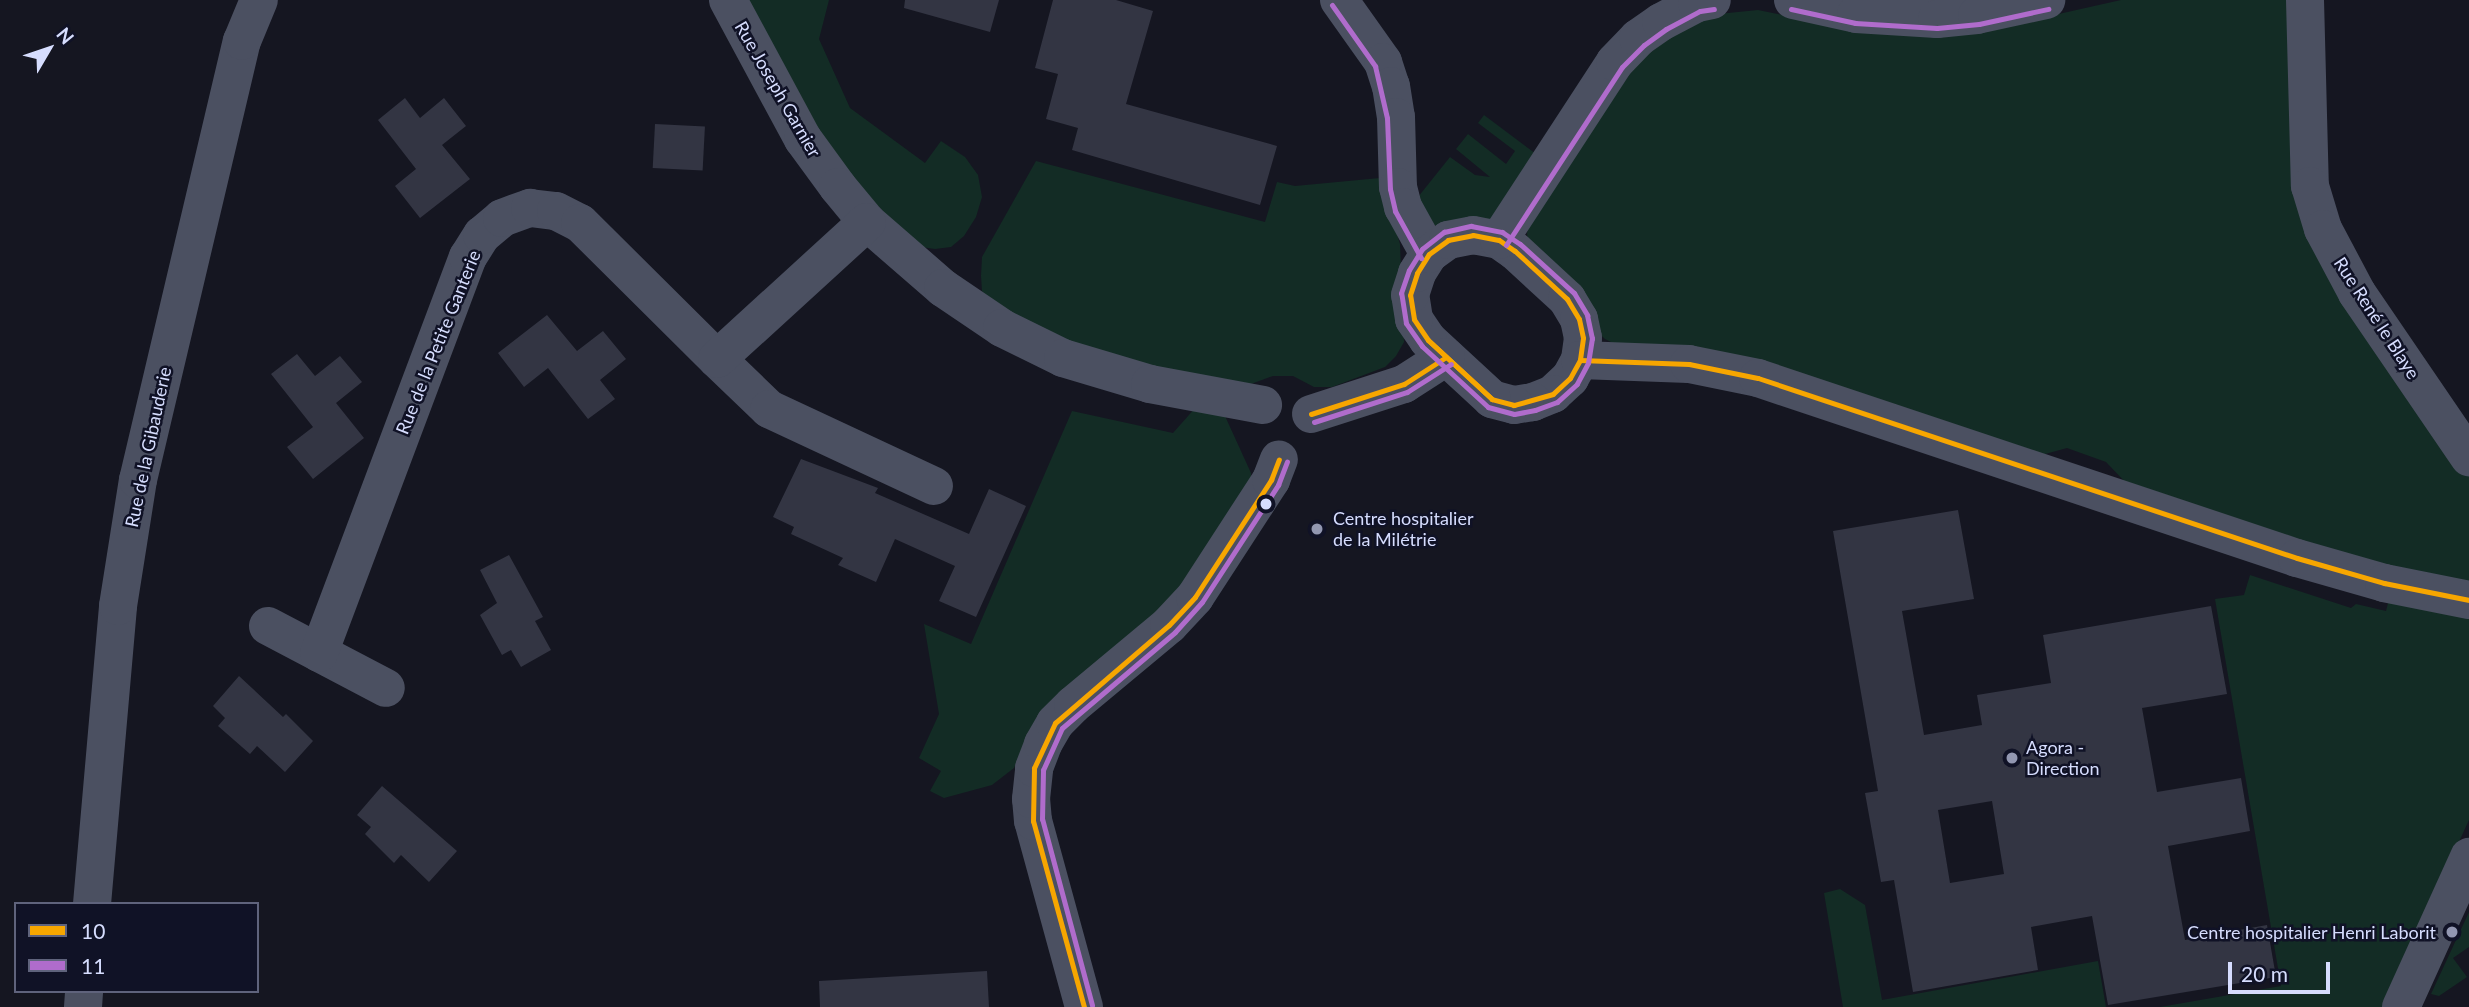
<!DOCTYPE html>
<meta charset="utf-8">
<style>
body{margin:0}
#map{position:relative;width:2469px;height:1007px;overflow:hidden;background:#151621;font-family:Lato,sans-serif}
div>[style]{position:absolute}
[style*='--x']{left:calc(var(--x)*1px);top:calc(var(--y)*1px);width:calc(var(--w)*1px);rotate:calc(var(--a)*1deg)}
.green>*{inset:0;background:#132c25}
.building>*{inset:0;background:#333543;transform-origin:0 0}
.minor>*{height:38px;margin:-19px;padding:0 19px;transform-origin:19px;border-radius:19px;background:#4b5061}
.bus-1>*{height:5px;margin:-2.5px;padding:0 2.5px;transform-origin:2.5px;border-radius:2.5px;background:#f7a600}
.bus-2>*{height:5px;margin:-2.5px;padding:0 2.5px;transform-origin:2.5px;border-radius:2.5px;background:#b06ccc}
.dots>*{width:19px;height:19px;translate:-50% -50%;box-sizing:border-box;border:4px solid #101226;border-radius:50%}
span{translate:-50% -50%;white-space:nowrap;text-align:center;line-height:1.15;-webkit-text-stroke:5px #101226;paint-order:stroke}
.street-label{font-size:18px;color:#d6ddfe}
.poi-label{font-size:18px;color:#d6ddfe}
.left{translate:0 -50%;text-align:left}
.right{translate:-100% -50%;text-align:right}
.legend{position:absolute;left:14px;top:902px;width:245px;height:91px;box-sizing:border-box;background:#101226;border:2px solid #5f637c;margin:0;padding:9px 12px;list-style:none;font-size:21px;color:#d6ddfe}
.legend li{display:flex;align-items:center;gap:14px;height:35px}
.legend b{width:35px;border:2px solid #5f637c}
.north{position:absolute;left:14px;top:14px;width:70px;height:70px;-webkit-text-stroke:5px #101226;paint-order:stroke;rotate:51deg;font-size:19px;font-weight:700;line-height:28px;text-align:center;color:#d6ddfe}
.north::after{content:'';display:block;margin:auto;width:24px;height:32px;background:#d6ddfe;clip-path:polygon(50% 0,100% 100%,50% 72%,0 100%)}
.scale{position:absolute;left:2228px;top:962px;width:102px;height:32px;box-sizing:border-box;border:4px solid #d6ddfe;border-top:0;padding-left:9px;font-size:21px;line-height:24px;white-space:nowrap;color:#d6ddfe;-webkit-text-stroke:5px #101226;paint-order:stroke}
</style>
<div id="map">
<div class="green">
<div style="clip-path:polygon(745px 0,829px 0,819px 39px,850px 108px,925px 163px,941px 141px,965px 157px,978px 175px,982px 197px,976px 217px,964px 236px,951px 247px,935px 249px,921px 247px,898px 228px,832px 155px)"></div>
<div style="clip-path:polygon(2121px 0,2287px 0,2299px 201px,2469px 474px,2469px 585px,2413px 576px,2128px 485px,2106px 462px,2067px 448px,2038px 456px,1619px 346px,1605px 339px,1592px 327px,1528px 244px,1527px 233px,1530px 221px,1638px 62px,1677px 32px,1718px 14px,1758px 10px,1862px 31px,1996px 28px)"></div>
<div style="clip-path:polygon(1484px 115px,1536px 154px,1497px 218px,1447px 229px,1433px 225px,1418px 197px,1450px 157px,1475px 175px,1490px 177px,1456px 149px,1468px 134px,1506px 164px,1515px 151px,1478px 123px)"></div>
<div style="clip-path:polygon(1036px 161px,1265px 222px,1277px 182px,1295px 186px,1380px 178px,1400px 244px,1404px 342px,1396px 356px,1385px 367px,1332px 387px,1314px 387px,1293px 376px,1273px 376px,1251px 384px,1183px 375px,1049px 336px,995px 308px,982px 291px,981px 276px,982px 257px)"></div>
<div style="clip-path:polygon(1196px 407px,1225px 416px,1251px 473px,1251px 483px,1181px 590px,1036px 722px,1014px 768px,992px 785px,944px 798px,930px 791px,941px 771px,919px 758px,939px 714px,924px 624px,971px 644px,1072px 411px,1173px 433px)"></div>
<div style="clip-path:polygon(2250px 575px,2351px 608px,2356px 604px,2386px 611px,2389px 599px,2469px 615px,2469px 820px,2383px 1007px,2160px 1007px,2281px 986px,2215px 599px,2244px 595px)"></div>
<div style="clip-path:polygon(1840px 889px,1865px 905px,1882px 1000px,2098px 961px,2106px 1007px,1843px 1007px,1824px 893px)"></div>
<div style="clip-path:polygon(2469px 912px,2469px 947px,2453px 958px,2467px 977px,2439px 996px,2431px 994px)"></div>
</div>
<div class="building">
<div style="clip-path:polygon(905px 0,999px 0,990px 32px,904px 8px)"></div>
<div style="clip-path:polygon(1053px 0,1116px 0,1153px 11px,1126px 104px,1277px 146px,1260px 205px,1072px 150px,1078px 128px,1046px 119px,1058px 74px,1035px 68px)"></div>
<div style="clip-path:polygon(405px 98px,420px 118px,444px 98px,466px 126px,442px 145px,470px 179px,420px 218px,395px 186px,416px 169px,378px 120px)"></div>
<div style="left:655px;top:124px;width:50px;height:44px;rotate:3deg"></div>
<div style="clip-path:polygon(547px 315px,577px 351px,603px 331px,626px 359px,600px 380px,615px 399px,588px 419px,548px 368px,524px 387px,498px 353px)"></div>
<div style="clip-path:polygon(297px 354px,315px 376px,340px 356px,362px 382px,336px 403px,364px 438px,313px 479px,287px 447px,313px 427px,271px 374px)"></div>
<div style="clip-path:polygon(801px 459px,878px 488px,875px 493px,969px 534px,989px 489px,1026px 506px,976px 617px,939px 601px,955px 566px,895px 539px,876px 582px,838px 565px,843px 558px,791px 534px,794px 527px,773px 517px)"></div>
<div style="clip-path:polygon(evenodd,1958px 510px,1974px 599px,1902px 611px,1924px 735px,1982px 725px,1977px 695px,2051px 683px,2043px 635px,2211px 606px,2227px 694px,2142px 708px,2157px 792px,2241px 778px,2250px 831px,2168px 846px,2185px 940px,2267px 925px,2276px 977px,2108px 1005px,2092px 916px,2031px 927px,2038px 970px,1913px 992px,1894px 880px,1881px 882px,1865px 793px,1878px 791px,1833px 531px,1958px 510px,1992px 801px,2004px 874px,1950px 883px,1938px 810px,1992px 801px)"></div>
<div style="clip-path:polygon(509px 555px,543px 617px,535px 621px,551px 650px,521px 667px,511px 650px,502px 655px,480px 615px,497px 603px,480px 570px)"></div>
<div style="clip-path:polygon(239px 676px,283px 717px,286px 714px,313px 741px,285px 772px,257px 746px,250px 754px,218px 726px,225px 718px,213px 706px)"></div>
<div style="clip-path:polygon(382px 786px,457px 851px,429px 882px,401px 855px,394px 863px,365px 834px,371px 827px,357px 815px)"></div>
<div style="clip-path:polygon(987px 971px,989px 1007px,820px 1007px,819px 981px)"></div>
</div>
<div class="minor">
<div style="--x:728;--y:0;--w:158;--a:61.7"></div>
<div style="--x:803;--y:139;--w:59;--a:53.9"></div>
<div style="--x:838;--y:187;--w:45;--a:50.4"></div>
<div style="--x:867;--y:222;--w:101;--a:41"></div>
<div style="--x:943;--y:288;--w:71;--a:34.1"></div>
<div style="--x:1002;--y:328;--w:68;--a:26.2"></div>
<div style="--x:1063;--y:358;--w:91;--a:16.6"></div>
<div style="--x:1150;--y:384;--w:115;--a:10.5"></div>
<div style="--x:1339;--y:0;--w:76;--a:54.6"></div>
<div style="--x:1383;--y:62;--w:25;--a:72"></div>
<div style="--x:1391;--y:86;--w:31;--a:81"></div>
<div style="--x:1396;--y:117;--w:70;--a:88.4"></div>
<div style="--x:1398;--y:187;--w:21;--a:76"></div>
<div style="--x:1403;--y:207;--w:54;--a:61"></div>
<div style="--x:1793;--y:0;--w:65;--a:12.5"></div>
<div style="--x:1856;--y:14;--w:81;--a:3.5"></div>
<div style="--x:1937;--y:19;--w:40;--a:-5.7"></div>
<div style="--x:1977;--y:15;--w:71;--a:-12.3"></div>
<div style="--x:2305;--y:0;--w:186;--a:88.5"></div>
<div style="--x:2310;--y:186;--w:45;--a:73.2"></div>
<div style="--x:2323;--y:229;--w:72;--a:62"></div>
<div style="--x:2357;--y:293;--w:199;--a:55.7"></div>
<div style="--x:1473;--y:235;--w:26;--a:11"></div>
<div style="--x:1499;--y:240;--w:19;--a:35"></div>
<div style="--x:1515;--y:251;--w:71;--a:42.7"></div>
<div style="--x:1567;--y:299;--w:23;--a:59"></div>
<div style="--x:1579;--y:319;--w:19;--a:78"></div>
<div style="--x:1583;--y:338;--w:22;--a:98"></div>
<div style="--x:1580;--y:360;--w:21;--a:119"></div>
<div style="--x:1570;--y:378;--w:23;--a:137"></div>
<div style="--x:1553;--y:394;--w:22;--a:158"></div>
<div style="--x:1533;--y:402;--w:19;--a:171"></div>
<div style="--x:1514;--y:405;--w:23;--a:-165"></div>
<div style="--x:1492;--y:399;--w:87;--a:-137.3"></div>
<div style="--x:1428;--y:340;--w:25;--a:-124"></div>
<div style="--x:1414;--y:319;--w:24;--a:-99"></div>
<div style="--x:1410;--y:295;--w:23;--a:-72"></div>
<div style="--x:1417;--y:273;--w:22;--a:-58"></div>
<div style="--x:1429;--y:254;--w:24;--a:-36"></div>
<div style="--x:1448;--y:240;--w:25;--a:-11"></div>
<div style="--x:1499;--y:240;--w:212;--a:-56.9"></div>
<div style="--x:1615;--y:62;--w:33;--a:-46"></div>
<div style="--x:1638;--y:38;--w:28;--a:-35"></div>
<div style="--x:1661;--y:22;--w:41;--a:-27.8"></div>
<div style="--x:1697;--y:3;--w:15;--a:-11"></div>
<div style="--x:717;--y:359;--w:72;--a:43.9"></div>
<div style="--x:769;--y:409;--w:182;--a:25"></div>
<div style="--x:1580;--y:360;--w:109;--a:2.1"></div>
<div style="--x:1689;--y:364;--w:70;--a:11.5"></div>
<div style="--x:1758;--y:378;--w:568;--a:18.47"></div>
<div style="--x:2297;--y:558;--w:91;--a:16"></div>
<div style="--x:2384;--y:583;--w:87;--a:11.3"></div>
<div style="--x:1311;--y:414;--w:98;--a:-17.9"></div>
<div style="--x:1404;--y:384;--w:50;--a:-32.7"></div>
<div style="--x:268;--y:626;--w:133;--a:27.7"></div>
<div style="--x:319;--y:653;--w:423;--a:-69.4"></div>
<div style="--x:468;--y:257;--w:26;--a:-58"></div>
<div style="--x:482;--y:235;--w:26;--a:-40"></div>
<div style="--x:502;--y:218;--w:30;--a:-20"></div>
<div style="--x:530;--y:208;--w:26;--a:7"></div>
<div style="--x:556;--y:211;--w:27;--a:27"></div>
<div style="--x:580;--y:223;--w:193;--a:44.8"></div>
<div style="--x:717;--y:359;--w:203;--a:-42.4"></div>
<div style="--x:92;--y:904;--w:299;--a:-85"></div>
<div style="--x:118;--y:606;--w:128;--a:-81"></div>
<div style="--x:138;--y:480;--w:451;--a:-76.7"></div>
<div style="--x:242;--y:41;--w:44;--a:-67.5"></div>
<div style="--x:83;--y:1007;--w:16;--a:-86"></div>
<div style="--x:1084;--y:1007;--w:193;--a:-105.3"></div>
<div style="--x:1033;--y:821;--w:22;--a:-95"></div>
<div style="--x:1031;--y:799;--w:31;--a:-84"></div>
<div style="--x:1034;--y:768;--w:26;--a:-69"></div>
<div style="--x:1043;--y:744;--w:24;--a:-60"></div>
<div style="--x:1055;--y:723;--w:25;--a:-45"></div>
<div style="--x:1073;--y:705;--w:125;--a:-39.8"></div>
<div style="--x:1169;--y:625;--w:38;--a:-47"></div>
<div style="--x:1195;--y:597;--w:140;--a:-57"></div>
<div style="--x:1271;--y:480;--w:22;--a:-69"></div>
<div style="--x:2401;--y:1007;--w:165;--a:-65.6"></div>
</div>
<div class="bus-1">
<div style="--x:1428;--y:340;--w:87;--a:42.7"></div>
<div style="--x:1428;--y:340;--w:87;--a:42.7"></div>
<div style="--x:1428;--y:340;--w:25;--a:-124"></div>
<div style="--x:1414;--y:319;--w:24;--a:-99"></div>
<div style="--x:1410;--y:295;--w:23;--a:-72"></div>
<div style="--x:1417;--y:273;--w:22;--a:-58"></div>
<div style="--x:1429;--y:254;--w:24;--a:-36"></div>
<div style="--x:1448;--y:240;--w:25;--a:-11"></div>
<div style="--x:1473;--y:235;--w:26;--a:11"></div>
<div style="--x:1499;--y:240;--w:19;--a:35"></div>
<div style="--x:1515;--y:251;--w:71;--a:42.7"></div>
<div style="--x:1567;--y:299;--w:23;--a:59"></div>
<div style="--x:1579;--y:319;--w:19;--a:78"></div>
<div style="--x:1583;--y:338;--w:22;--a:98"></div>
<div style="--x:1580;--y:360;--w:21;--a:119"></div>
<div style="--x:1570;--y:378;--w:23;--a:137"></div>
<div style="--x:1553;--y:394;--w:41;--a:164.2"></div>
<div style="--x:1514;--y:405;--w:23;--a:-165"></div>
<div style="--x:1580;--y:360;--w:109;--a:2.1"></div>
<div style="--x:1689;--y:364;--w:70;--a:11.5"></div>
<div style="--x:1758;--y:378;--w:568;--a:18.47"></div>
<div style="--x:2297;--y:558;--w:91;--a:16"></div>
<div style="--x:2384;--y:583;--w:87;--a:11.3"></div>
<div style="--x:1311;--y:414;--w:98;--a:-17.9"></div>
<div style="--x:1404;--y:384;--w:50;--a:-32.7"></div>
<div style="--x:1084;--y:1007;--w:193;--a:-105.3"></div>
<div style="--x:1033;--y:821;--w:53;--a:-88.9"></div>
<div style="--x:1034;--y:768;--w:50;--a:-65"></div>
<div style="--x:1055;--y:723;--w:150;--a:-40.7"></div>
<div style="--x:1169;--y:625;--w:38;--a:-47"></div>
<div style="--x:1195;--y:597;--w:140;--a:-57"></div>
<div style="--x:1271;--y:480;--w:22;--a:-69"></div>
</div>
<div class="bus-2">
<div style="--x:1332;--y:5;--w:75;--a:54.8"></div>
<div style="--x:1375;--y:66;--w:53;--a:77"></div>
<div style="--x:1387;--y:118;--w:71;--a:87.6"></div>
<div style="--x:1390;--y:189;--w:23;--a:77"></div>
<div style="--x:1395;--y:211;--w:54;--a:61"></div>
<div style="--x:1791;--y:9;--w:66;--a:12.3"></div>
<div style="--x:1855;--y:23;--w:82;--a:3.5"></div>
<div style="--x:1937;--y:28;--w:42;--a:-5.4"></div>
<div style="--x:1979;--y:24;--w:71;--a:-12.3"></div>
<div style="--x:1471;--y:226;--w:32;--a:11"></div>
<div style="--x:1502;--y:232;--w:22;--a:34"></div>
<div style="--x:1520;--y:244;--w:73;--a:42.2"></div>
<div style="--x:1574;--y:293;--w:26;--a:59"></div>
<div style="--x:1587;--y:315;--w:24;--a:78"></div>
<div style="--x:1592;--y:338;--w:25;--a:99"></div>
<div style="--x:1588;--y:363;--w:24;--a:118"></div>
<div style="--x:1577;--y:384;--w:27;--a:138"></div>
<div style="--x:1557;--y:402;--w:23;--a:160"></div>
<div style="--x:1535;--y:410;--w:21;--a:169"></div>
<div style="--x:1514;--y:414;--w:27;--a:-165"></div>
<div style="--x:1488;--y:407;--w:90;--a:-137.3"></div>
<div style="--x:1422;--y:346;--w:28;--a:-125"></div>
<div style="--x:1406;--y:323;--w:30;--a:-99"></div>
<div style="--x:1401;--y:293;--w:24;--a:-71"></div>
<div style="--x:1409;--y:270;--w:25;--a:-58"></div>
<div style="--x:1422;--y:249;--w:28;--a:-38"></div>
<div style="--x:1444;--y:232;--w:28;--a:-13"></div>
<div style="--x:1506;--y:245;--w:212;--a:-56.9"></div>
<div style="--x:1622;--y:67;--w:31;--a:-45"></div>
<div style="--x:1644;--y:45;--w:27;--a:-36"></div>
<div style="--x:1666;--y:29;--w:38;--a:-28"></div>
<div style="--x:1700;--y:11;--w:14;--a:-8"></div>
<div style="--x:1314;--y:422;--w:98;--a:-17.9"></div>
<div style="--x:1407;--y:392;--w:52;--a:-32.5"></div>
<div style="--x:1092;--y:1005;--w:193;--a:-105"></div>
<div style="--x:1042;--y:819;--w:49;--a:-88.8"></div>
<div style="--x:1043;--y:770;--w:46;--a:-65.7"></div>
<div style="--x:1062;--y:728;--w:148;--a:-40.3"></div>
<div style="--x:1175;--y:632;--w:40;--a:-48"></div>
<div style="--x:1202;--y:602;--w:140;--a:-57"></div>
<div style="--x:1278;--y:485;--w:25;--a:-69"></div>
</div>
<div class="dots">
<div style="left:1266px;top:504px;background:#d6ddfe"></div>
<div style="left:1317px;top:529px;background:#9297b1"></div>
<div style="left:2012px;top:758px;background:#9297b1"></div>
<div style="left:2452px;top:932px;background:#9297b1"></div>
</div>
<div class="street-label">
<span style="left:778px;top:89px;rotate:60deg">Rue Joseph Garnier</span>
<span style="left:2377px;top:318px;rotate:57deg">Rue René le Blaye</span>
<span style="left:438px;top:342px;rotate:-68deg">Rue de la Petite Ganterie</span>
<span style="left:148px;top:447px;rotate:-78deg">Rue de la Gibauderie</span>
</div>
<div class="poi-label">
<span class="left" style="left:1333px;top:529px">Centre hospitalier<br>de la Milétrie</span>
<span class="left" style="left:2026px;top:758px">Agora -<br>Direction</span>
<span class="right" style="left:2436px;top:932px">Centre hospitalier Henri Laborit</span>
</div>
<ul class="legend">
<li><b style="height:9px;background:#f7a600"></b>10</li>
<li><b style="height:9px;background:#b06ccc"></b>11</li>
</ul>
<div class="north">N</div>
<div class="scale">20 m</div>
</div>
